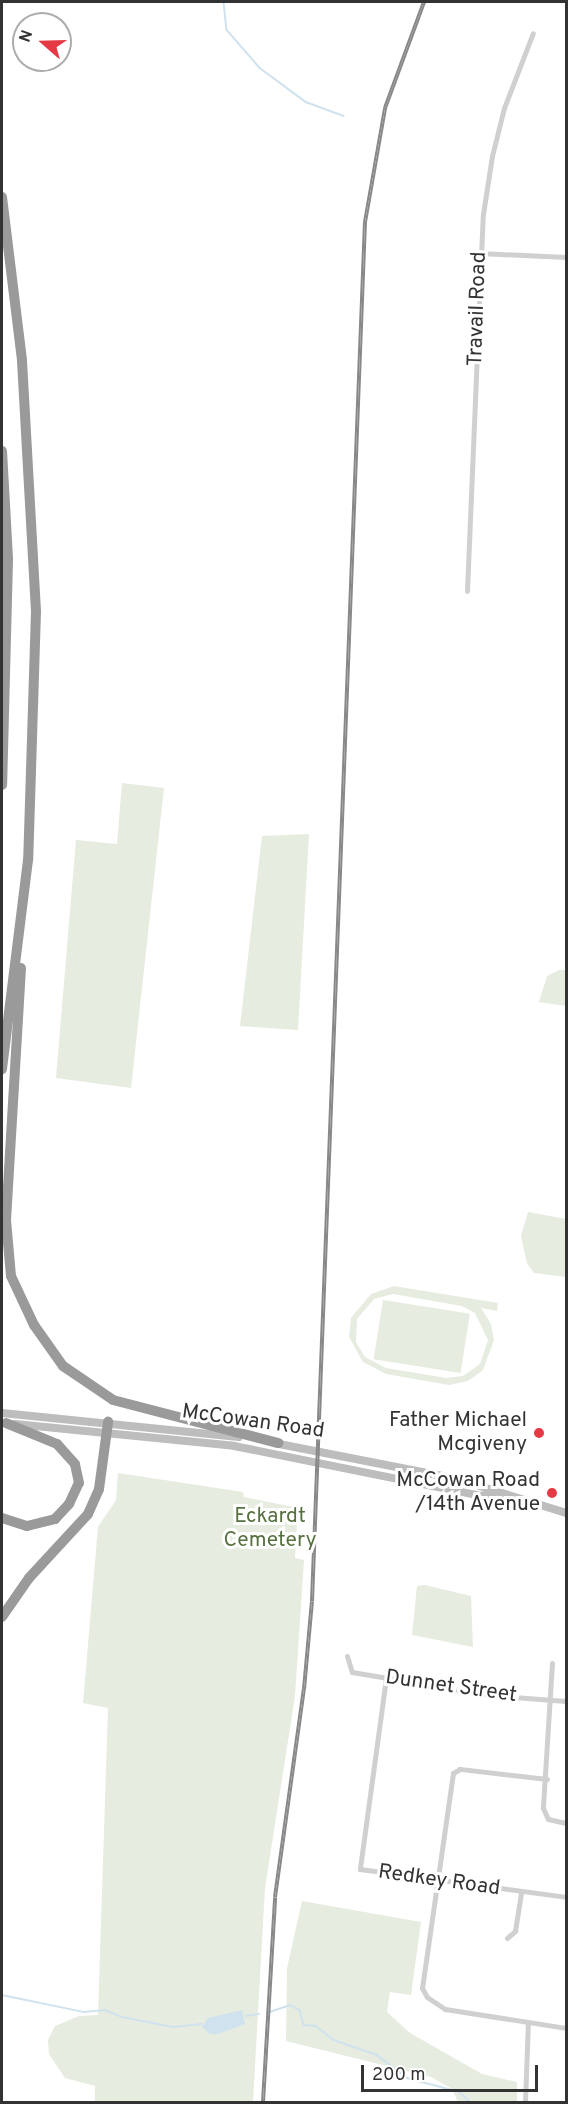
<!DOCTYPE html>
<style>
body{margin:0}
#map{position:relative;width:568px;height:2104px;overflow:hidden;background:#fff;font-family:Overpass,sans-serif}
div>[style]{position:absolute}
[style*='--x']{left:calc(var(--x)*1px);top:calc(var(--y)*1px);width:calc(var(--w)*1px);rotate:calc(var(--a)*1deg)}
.green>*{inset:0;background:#e6ecdf;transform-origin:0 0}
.water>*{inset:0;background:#cfe2ee}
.stream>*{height:1.5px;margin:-0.75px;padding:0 0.75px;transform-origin:0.75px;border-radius:0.75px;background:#cfe2ee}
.minor>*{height:5px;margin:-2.5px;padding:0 2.5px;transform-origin:2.5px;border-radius:2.5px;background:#d0d0d0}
.secondary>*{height:8px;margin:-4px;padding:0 4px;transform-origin:4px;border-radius:4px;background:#bdbdbd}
.motorway>*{height:10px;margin:-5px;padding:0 5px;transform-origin:5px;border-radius:5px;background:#9a9a9a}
.rail>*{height:4px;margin-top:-2px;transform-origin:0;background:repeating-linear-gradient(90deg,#fff 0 4.5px,#888 0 9px);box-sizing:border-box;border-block:2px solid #888}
.dots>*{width:16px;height:16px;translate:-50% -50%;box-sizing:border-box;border:3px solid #fff;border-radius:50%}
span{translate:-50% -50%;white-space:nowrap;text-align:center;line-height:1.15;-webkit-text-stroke:6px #fff;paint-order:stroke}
.street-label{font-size:21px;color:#333}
.poi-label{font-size:21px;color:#333}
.right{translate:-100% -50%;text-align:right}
.park-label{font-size:21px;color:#56703f}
.frame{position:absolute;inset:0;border:3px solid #333;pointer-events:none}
.north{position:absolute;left:12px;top:12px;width:60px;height:60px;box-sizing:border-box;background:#fff;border:2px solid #adadad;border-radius:50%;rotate:290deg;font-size:16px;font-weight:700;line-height:24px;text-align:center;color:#333}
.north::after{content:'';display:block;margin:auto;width:21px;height:27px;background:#e63946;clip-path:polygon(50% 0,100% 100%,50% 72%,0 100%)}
.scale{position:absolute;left:361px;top:2065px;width:177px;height:27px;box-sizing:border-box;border:3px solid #333;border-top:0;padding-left:8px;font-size:18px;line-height:21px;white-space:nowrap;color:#333;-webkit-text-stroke:4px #fff;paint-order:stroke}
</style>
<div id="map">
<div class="green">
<div style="clip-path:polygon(122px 783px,164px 788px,131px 1088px,56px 1078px,76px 840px,117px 844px)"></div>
<div style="clip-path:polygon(309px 834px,298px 1030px,240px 1026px,262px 836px)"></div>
<div style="clip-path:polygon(559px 970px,566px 970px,566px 1006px,539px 1002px,547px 976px)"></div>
<div style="clip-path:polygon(528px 1212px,566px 1219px,566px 1277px,534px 1273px,527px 1263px,521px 1236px)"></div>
<div style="clip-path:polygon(evenodd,394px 1286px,498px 1303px,497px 1311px,481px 1308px,491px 1324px,494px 1340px,483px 1370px,468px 1381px,449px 1385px,386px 1374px,363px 1362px,349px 1337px,351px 1318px,371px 1294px,394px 1286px,393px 1294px,462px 1306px,475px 1313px,488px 1340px,480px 1364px,463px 1376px,446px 1378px,386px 1368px,365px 1357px,356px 1342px,357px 1319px,374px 1299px,393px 1294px)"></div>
<div style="left:383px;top:1300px;width:88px;height:60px;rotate:9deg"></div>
<div style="clip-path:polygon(118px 1473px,243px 1492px,244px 1497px,298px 1508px,295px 1558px,304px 1560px,295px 1696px,265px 1888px,253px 2102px,95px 2102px,95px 2086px,65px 2078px,49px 2054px,48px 2040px,55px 2026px,79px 2016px,98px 2015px,108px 1708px,83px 1703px,98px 1527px,116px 1500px)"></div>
<div style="clip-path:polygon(425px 1585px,471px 1596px,473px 1647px,412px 1635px,417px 1586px)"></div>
<div style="clip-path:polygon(302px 1901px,421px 1922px,411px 1995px,390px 1992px,387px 2012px,410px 2033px,482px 2074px,517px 2082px,517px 2102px,458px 2102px,452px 2089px,431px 2077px,286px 2041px,287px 1968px)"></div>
</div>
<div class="water">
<div style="clip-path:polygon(242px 2010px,245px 2024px,218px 2034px,210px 2034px,202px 2027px,208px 2018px)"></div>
</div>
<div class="stream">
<div style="--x:224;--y:2;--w:28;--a:84"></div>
<div style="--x:227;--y:30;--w:50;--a:49"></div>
<div style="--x:260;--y:68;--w:57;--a:36.5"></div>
<div style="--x:306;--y:102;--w:40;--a:20.2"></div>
<div style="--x:2;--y:1995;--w:84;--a:11.7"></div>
<div style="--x:84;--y:2012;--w:21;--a:-5"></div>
<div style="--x:105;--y:2010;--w:18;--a:22"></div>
<div style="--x:122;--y:2017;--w:52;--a:11.1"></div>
<div style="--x:173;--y:2027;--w:29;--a:-6"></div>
<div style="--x:267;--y:2013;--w:24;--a:-19"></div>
<div style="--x:290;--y:2005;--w:11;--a:27"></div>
<div style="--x:300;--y:2010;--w:16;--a:75"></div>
<div style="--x:304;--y:2025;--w:12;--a:5"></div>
<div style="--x:316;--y:2026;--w:23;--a:38"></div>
<div style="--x:334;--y:2040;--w:46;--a:19.2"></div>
<div style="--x:377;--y:2055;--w:38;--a:37"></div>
<div style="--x:407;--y:2078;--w:55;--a:14.8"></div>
<div style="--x:460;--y:2092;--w:14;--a:45"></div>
<div style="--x:246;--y:2016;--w:13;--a:-9"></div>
</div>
<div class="minor">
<div style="--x:480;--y:253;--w:86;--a:2.7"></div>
<div style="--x:467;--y:591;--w:377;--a:-87.6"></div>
<div style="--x:483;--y:214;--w:59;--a:-81.2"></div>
<div style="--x:492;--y:156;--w:49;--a:-76"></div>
<div style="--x:504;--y:108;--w:80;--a:-68.9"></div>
<div style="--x:347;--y:1656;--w:17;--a:73"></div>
<div style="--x:352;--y:1672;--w:139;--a:9.5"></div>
<div style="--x:489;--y:1695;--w:77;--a:4.5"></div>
<div style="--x:552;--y:1663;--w:145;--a:93.6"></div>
<div style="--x:543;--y:1808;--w:12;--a:66"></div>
<div style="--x:548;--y:1819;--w:18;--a:13"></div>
<div style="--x:386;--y:1678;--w:193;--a:97.8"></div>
<div style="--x:360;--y:1869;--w:208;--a:7.7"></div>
<div style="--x:547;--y:1779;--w:88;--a:-173.4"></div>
<div style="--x:460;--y:1769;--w:8;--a:150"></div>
<div style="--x:453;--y:1773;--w:217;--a:98.2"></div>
<div style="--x:422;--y:1988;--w:10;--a:61"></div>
<div style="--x:427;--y:1997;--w:22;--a:34"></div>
<div style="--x:445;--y:2009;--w:122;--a:8.9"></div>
<div style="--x:507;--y:1938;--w:11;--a:-41"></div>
<div style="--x:515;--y:1931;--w:39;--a:-81"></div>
<div style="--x:525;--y:2102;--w:80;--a:-87.9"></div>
</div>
<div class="secondary">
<div style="--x:2;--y:1413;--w:238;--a:5.8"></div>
<div style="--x:15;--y:1424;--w:220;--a:5.7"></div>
<div style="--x:234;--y:1446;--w:252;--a:11.4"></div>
<div style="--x:481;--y:1496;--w:15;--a:-16"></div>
<div style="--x:274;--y:1443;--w:187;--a:11.1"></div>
<div style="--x:457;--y:1479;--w:114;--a:17.3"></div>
</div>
<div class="motorway">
<div style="--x:2;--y:197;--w:165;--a:83"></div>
<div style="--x:22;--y:361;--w:250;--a:86.8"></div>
<div style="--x:36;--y:611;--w:249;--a:91.8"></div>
<div style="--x:28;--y:860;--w:211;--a:97.1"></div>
<div style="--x:2;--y:451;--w:109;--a:86.8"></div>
<div style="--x:8;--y:560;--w:225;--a:91.5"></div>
<div style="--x:21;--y:968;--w:252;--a:93.4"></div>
<div style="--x:6;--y:1220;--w:56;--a:84.9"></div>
<div style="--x:11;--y:1276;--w:54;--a:64.9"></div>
<div style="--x:34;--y:1325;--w:50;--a:54.7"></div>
<div style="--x:63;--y:1366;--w:60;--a:34.2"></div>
<div style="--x:113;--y:1400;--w:171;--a:14.6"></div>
<div style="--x:2;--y:1518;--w:26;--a:18"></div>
<div style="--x:27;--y:1526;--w:29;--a:-14"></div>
<div style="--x:55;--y:1519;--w:21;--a:-47"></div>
<div style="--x:69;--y:1504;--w:23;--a:-65"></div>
<div style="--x:79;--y:1483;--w:19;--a:-102"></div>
<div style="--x:75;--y:1464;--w:27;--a:-132"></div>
<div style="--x:57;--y:1444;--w:55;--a:-157.6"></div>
<div style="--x:2;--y:1617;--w:47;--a:-55.3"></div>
<div style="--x:29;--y:1578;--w:87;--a:-47.3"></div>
<div style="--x:88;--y:1514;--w:27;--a:-66"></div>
<div style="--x:99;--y:1489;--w:68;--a:-82.3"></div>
</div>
<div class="rail">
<div style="--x:263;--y:2102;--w:205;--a:-86.6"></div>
<div style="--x:275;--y:1897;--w:210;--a:-82.1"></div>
<div style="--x:304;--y:1689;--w:88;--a:-84.8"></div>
<div style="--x:312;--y:1601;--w:1380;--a:-87.8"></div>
<div style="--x:365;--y:222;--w:116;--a:-80"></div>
<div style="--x:385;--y:108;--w:113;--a:-69.8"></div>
</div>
<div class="dots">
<div style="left:539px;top:1433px;background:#e63946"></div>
<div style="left:552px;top:1493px;background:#e63946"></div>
</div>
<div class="street-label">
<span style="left:478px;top:309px;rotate:-88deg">Travail Road</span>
<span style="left:253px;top:1422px;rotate:8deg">McCowan Road</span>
<span style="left:451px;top:1687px;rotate:8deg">Dunnet Street</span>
<span style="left:439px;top:1881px;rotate:8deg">Redkey Road</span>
</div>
<div class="poi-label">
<span class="right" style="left:527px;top:1433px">Father Michael<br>Mcgiveny</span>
<span class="right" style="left:540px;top:1493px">McCowan Road<br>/14th Avenue</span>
</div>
<div class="park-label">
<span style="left:270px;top:1529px">Eckardt<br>Cemetery</span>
</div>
<div class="frame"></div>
<div class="north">N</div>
<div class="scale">200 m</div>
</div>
